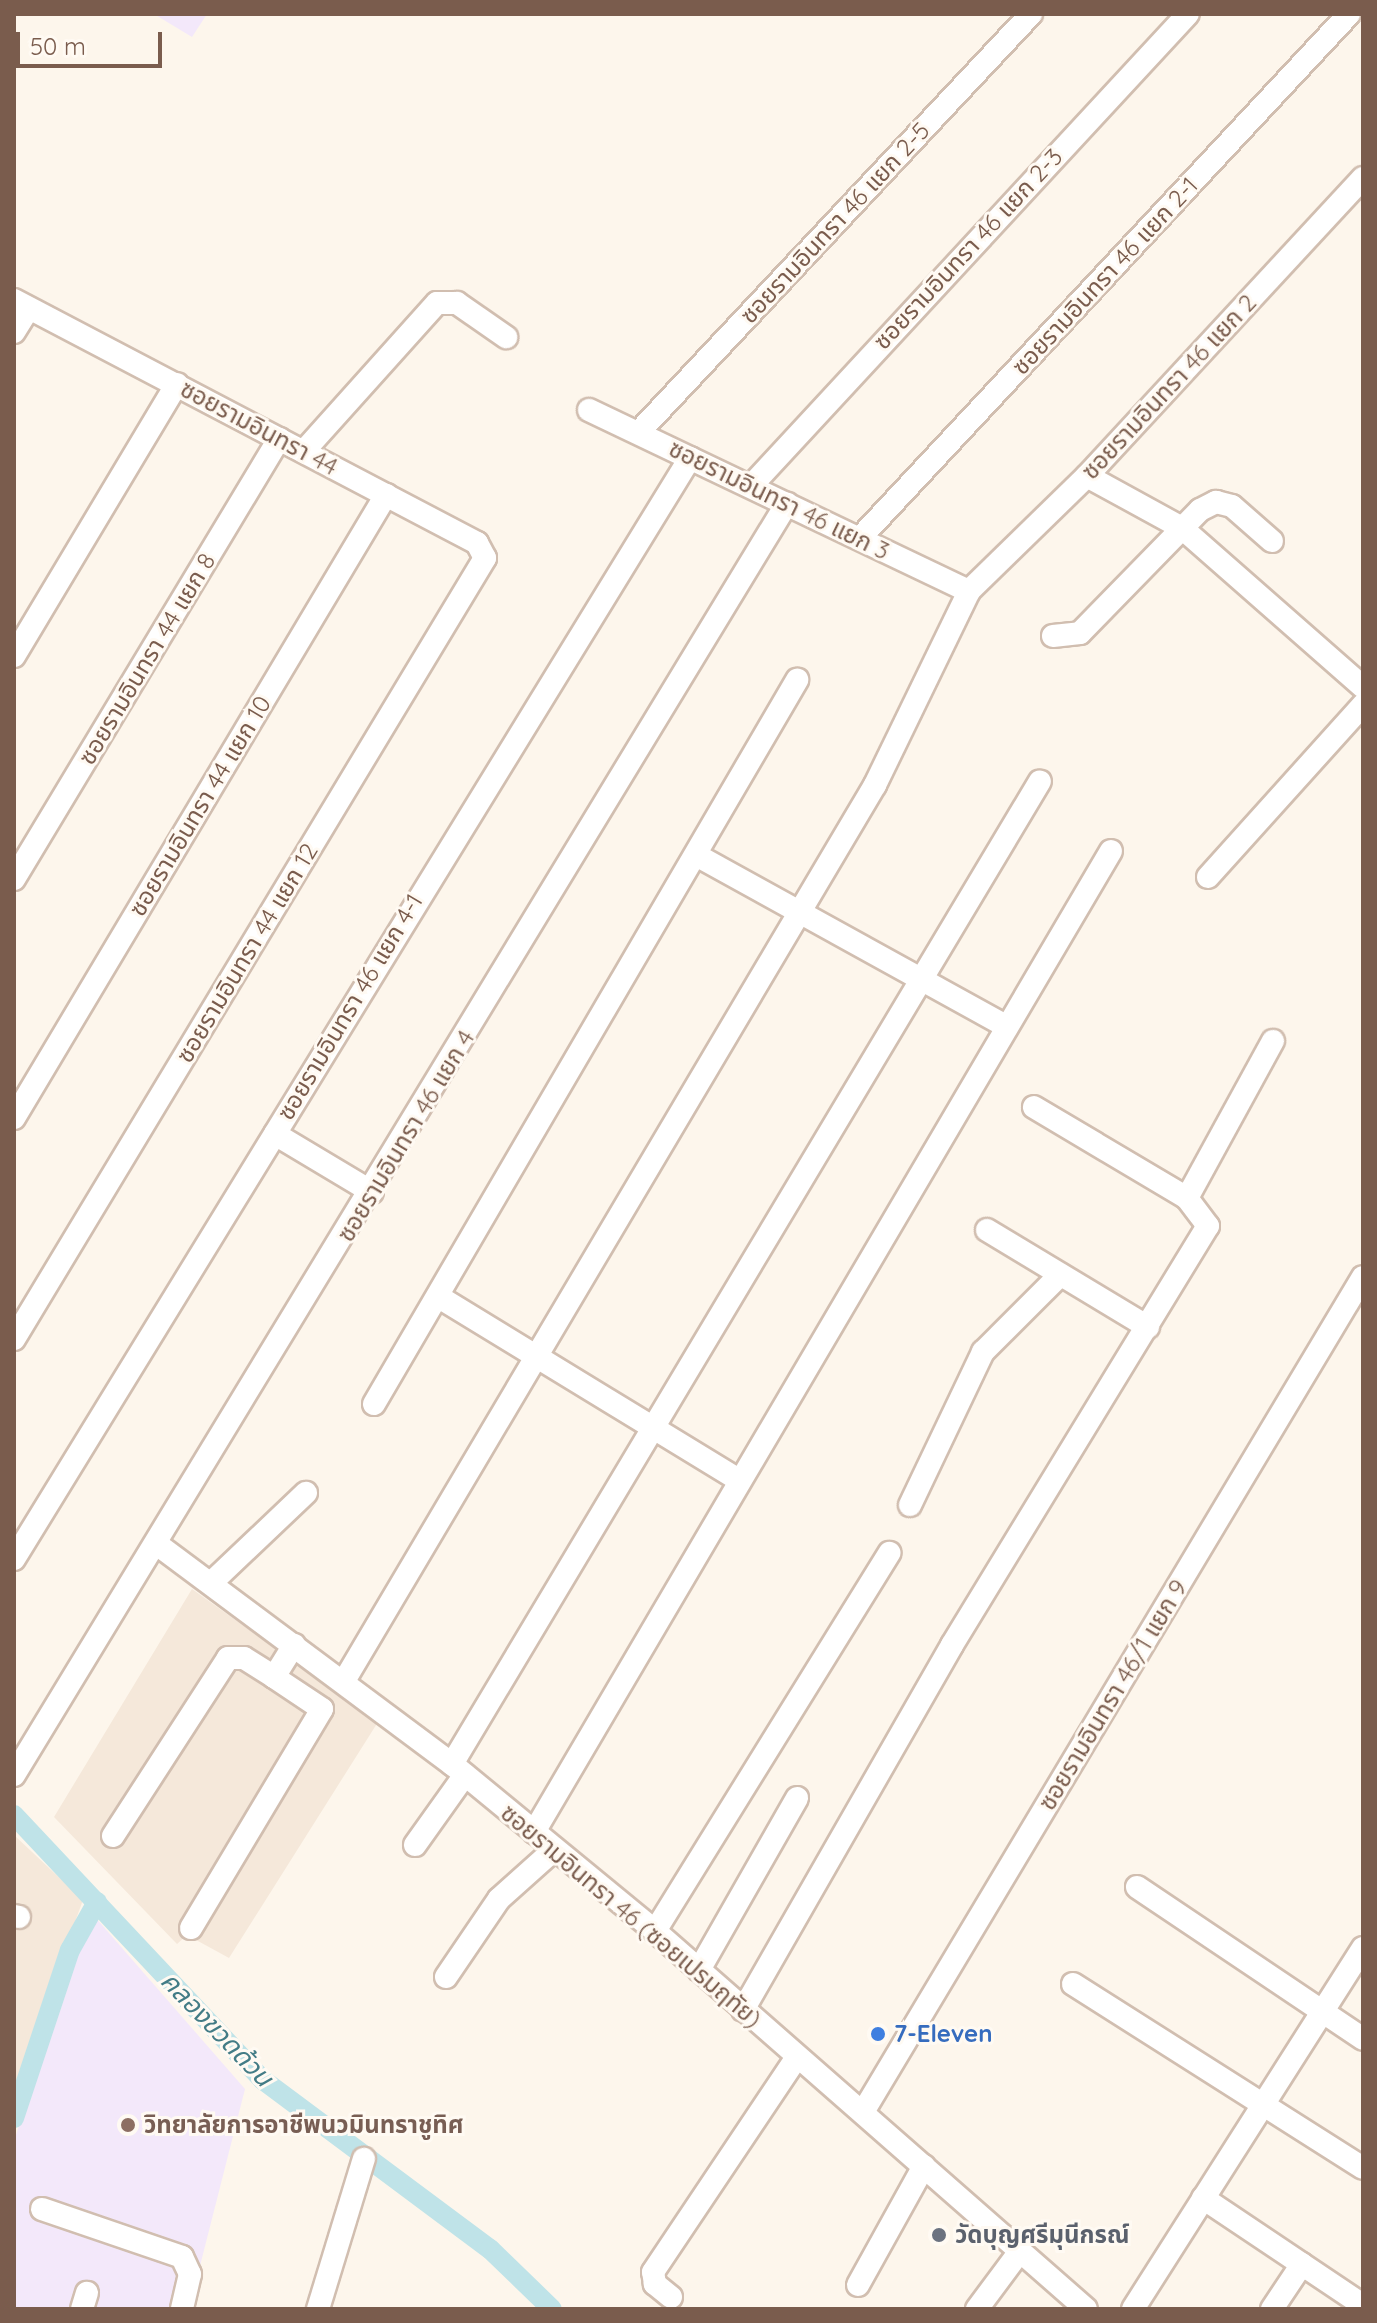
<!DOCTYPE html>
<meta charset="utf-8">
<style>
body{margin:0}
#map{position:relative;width:1377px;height:2323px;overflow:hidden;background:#fdf6ec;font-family:Quicksand,"Noto Sans Thai",sans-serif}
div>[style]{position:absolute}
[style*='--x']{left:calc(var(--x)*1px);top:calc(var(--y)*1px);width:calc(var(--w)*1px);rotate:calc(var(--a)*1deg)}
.residential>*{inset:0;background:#f5e8da}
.education>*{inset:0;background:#f3e8fa}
.canal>*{height:20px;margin:-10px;padding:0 10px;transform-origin:10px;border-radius:10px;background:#bfe3e8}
.roads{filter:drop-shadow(2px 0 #d1beb0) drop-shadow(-2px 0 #d1beb0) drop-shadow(0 2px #d1beb0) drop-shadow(0 -2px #d1beb0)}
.minor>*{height:22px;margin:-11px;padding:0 11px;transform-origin:11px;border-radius:11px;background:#fff}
.dots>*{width:22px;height:22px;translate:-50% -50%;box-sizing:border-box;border:4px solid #fffaf3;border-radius:50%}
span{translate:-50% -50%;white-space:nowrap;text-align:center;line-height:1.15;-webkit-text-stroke:6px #fffaf3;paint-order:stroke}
.street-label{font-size:24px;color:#7a5c4d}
.shop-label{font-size:24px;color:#366cbe;font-weight:700}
.left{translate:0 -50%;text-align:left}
.education-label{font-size:24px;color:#785e54;font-weight:700}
.worship-label{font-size:24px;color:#5b616d;font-weight:700}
.water-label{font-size:26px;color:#437c86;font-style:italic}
.frame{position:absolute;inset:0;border:16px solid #7a5c4d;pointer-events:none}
.scale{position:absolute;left:16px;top:32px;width:146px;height:36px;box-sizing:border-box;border:4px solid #7a5c4d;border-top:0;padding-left:10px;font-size:24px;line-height:28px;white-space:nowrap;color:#7a5c4d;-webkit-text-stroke:6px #fffaf3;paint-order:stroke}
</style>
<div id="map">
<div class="residential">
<div style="clip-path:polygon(192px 1589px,378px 1722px,229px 1958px,187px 1935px,177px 1944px,54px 1817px)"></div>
<div style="clip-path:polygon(14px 1835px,83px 1900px,14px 2089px)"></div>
</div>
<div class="education">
<div style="clip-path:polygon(154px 14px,207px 14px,192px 37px)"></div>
<div style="clip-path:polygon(95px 1917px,245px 2089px,189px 2309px,14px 2309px,14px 2141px,72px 1963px)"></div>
</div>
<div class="canal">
<div style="--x:14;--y:1815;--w:364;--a:46.8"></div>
<div style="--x:263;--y:2080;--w:283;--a:36.7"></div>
<div style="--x:490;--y:2249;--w:86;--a:44.1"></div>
<div style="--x:14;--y:2118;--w:177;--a:-71.6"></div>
<div style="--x:70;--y:1950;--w:55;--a:-60.6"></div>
</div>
<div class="roads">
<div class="minor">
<div style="--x:14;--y:300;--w:523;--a:27.69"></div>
<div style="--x:477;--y:543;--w:17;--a:62"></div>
<div style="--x:485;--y:558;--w:912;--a:121.09"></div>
<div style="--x:14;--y:332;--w:28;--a:-58"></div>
<div style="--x:589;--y:410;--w:421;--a:25.5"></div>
<div style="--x:639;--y:432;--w:573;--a:-46.84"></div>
<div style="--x:304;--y:451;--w:199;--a:-48.1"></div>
<div style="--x:437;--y:303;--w:20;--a:0"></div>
<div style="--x:457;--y:303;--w:60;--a:34.8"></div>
<div style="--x:1087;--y:476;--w:108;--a:28.7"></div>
<div style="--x:1182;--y:528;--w:241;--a:41.3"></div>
<div style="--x:751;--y:486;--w:643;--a:-47.21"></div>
<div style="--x:861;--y:537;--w:715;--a:-46.98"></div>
<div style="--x:1053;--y:636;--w:27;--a:-6"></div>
<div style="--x:1080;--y:633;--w:172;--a:-45.7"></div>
<div style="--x:1200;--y:510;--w:18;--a:-27"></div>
<div style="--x:1216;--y:502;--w:16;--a:14"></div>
<div style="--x:1232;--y:506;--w:53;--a:41.2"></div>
<div style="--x:14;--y:656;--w:317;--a:-59.1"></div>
<div style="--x:696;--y:855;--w:355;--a:28.9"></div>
<div style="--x:1208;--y:877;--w:232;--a:-48"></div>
<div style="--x:14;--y:879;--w:514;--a:-58.94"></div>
<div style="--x:14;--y:1118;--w:726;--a:-59.16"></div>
<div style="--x:275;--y:1134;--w:113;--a:30.9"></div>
<div style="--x:1187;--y:1198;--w:179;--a:-61.3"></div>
<div style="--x:987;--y:1230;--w:188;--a:31.1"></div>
<div style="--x:439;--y:1297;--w:351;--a:31.4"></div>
<div style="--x:374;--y:1404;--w:839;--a:-59.7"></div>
<div style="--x:910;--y:1505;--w:170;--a:-64.5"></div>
<div style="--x:983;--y:1352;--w:109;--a:-45"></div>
<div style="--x:158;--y:1545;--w:367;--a:36.7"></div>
<div style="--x:452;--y:1764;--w:263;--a:39.4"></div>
<div style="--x:655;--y:1931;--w:573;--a:41.25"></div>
<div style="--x:14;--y:1559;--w:1292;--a:-58.45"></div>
<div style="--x:211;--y:1583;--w:131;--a:-43.5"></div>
<div style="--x:344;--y:1681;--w:1042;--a:-59.35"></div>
<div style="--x:875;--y:785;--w:216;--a:-64.1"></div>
<div style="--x:969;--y:591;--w:165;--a:-44.3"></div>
<div style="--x:1087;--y:476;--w:406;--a:-47.2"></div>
<div style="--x:452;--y:1764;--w:1145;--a:-59.11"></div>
<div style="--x:14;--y:1775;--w:1488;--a:-58.71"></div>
<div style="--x:534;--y:1832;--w:1138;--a:-59.54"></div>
<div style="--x:113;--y:1836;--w:212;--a:-57.1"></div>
<div style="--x:228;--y:1658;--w:16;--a:0"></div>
<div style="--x:244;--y:1658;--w:36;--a:32"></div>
<div style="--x:274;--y:1677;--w:38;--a:-58"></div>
<div style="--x:415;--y:1845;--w:86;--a:-54.5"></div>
<div style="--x:1137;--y:1887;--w:272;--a:33.9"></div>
<div style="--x:14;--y:1916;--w:5;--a:11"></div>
<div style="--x:191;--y:1928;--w:255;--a:-59.1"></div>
<div style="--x:322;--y:1709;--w:58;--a:-146.3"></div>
<div style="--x:655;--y:1931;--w:445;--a:-58.2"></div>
<div style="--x:699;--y:1970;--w:198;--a:-60.3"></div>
<div style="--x:446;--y:1977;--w:94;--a:-55.8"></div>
<div style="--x:499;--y:1899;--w:75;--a:-41.8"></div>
<div style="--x:1073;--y:1984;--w:343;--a:32.4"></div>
<div style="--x:743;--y:2010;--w:421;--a:-60.2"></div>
<div style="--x:952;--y:1645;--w:491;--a:-58.6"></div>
<div style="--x:1208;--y:1226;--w:35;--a:-127"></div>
<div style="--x:1187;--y:1198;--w:178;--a:-149.3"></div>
<div style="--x:863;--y:2112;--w:973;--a:-59.09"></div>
<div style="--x:1203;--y:2198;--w:192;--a:33.8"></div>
<div style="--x:42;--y:2209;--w:148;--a:18.9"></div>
<div style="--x:182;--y:2257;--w:19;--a:65"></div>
<div style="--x:190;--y:2274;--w:36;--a:103"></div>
<div style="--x:858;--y:2285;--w:136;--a:-61"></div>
<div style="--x:671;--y:2297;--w:21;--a:-141"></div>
<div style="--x:655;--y:2284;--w:12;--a:-99"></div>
<div style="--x:653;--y:2272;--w:259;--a:-56.2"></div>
<div style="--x:82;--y:2309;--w:17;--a:-73"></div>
<div style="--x:318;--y:2309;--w:157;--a:-73"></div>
<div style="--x:977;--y:2309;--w:72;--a:-53.4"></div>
<div style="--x:1133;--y:2309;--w:428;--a:-57.5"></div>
<div style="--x:1272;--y:2309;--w:54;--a:-56.3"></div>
</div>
</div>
<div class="dots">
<div style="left:878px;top:2034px;background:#3f7fe0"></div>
<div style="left:128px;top:2125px;background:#8d6e63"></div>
<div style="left:939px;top:2235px;background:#6b7280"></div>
</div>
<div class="street-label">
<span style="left:835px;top:223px;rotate:-47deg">ซอยรามอินทรา 46 แยก 2-5</span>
<span style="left:968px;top:249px;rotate:-47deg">ซอยรามอินทรา 46 แยก 2-3</span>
<span style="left:1105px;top:276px;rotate:-47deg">ซอยรามอินทรา 46 แยก 2-1</span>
<span style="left:1169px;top:387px;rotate:-47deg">ซอยรามอินทรา 46 แยก 2</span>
<span style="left:259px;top:428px;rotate:28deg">ซอยรามอินทรา 44</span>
<span style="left:779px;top:500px;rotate:26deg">ซอยรามอินทรา 46 แยก 3</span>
<span style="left:147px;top:659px;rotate:-59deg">ซอยรามอินทรา 44 แยก 8</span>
<span style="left:200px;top:806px;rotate:-59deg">ซอยรามอินทรา 44 แยก 10</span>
<span style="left:247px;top:953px;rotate:-59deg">ซอยรามอินทรา 44 แยก 12</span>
<span style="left:350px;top:1007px;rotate:-59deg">ซอยรามอินทรา 46 แยก 4-1</span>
<span style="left:406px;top:1136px;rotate:-59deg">ซอยรามอินทรา 46 แยก 4</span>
<span style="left:1113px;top:1695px;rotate:-59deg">ซอยรามอินทรา 46/1 แยก 9</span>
<span style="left:631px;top:1916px;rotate:40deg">ซอยรามอินทรา 46 (ซอยเปรมฤทัย)</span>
</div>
<div class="shop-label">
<span class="left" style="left:894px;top:2034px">7-Eleven</span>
</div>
<div class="education-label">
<span class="left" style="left:144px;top:2125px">วิทยาลัยการอาชีพนวมินทราชูทิศ</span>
</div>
<div class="worship-label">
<span class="left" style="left:955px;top:2235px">วัดบุญศรีมุนีกรณ์</span>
</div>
<div class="water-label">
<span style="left:217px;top:2029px;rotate:46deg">คลองขวดด้วน</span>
</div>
<div class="frame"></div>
<div class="scale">50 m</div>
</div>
